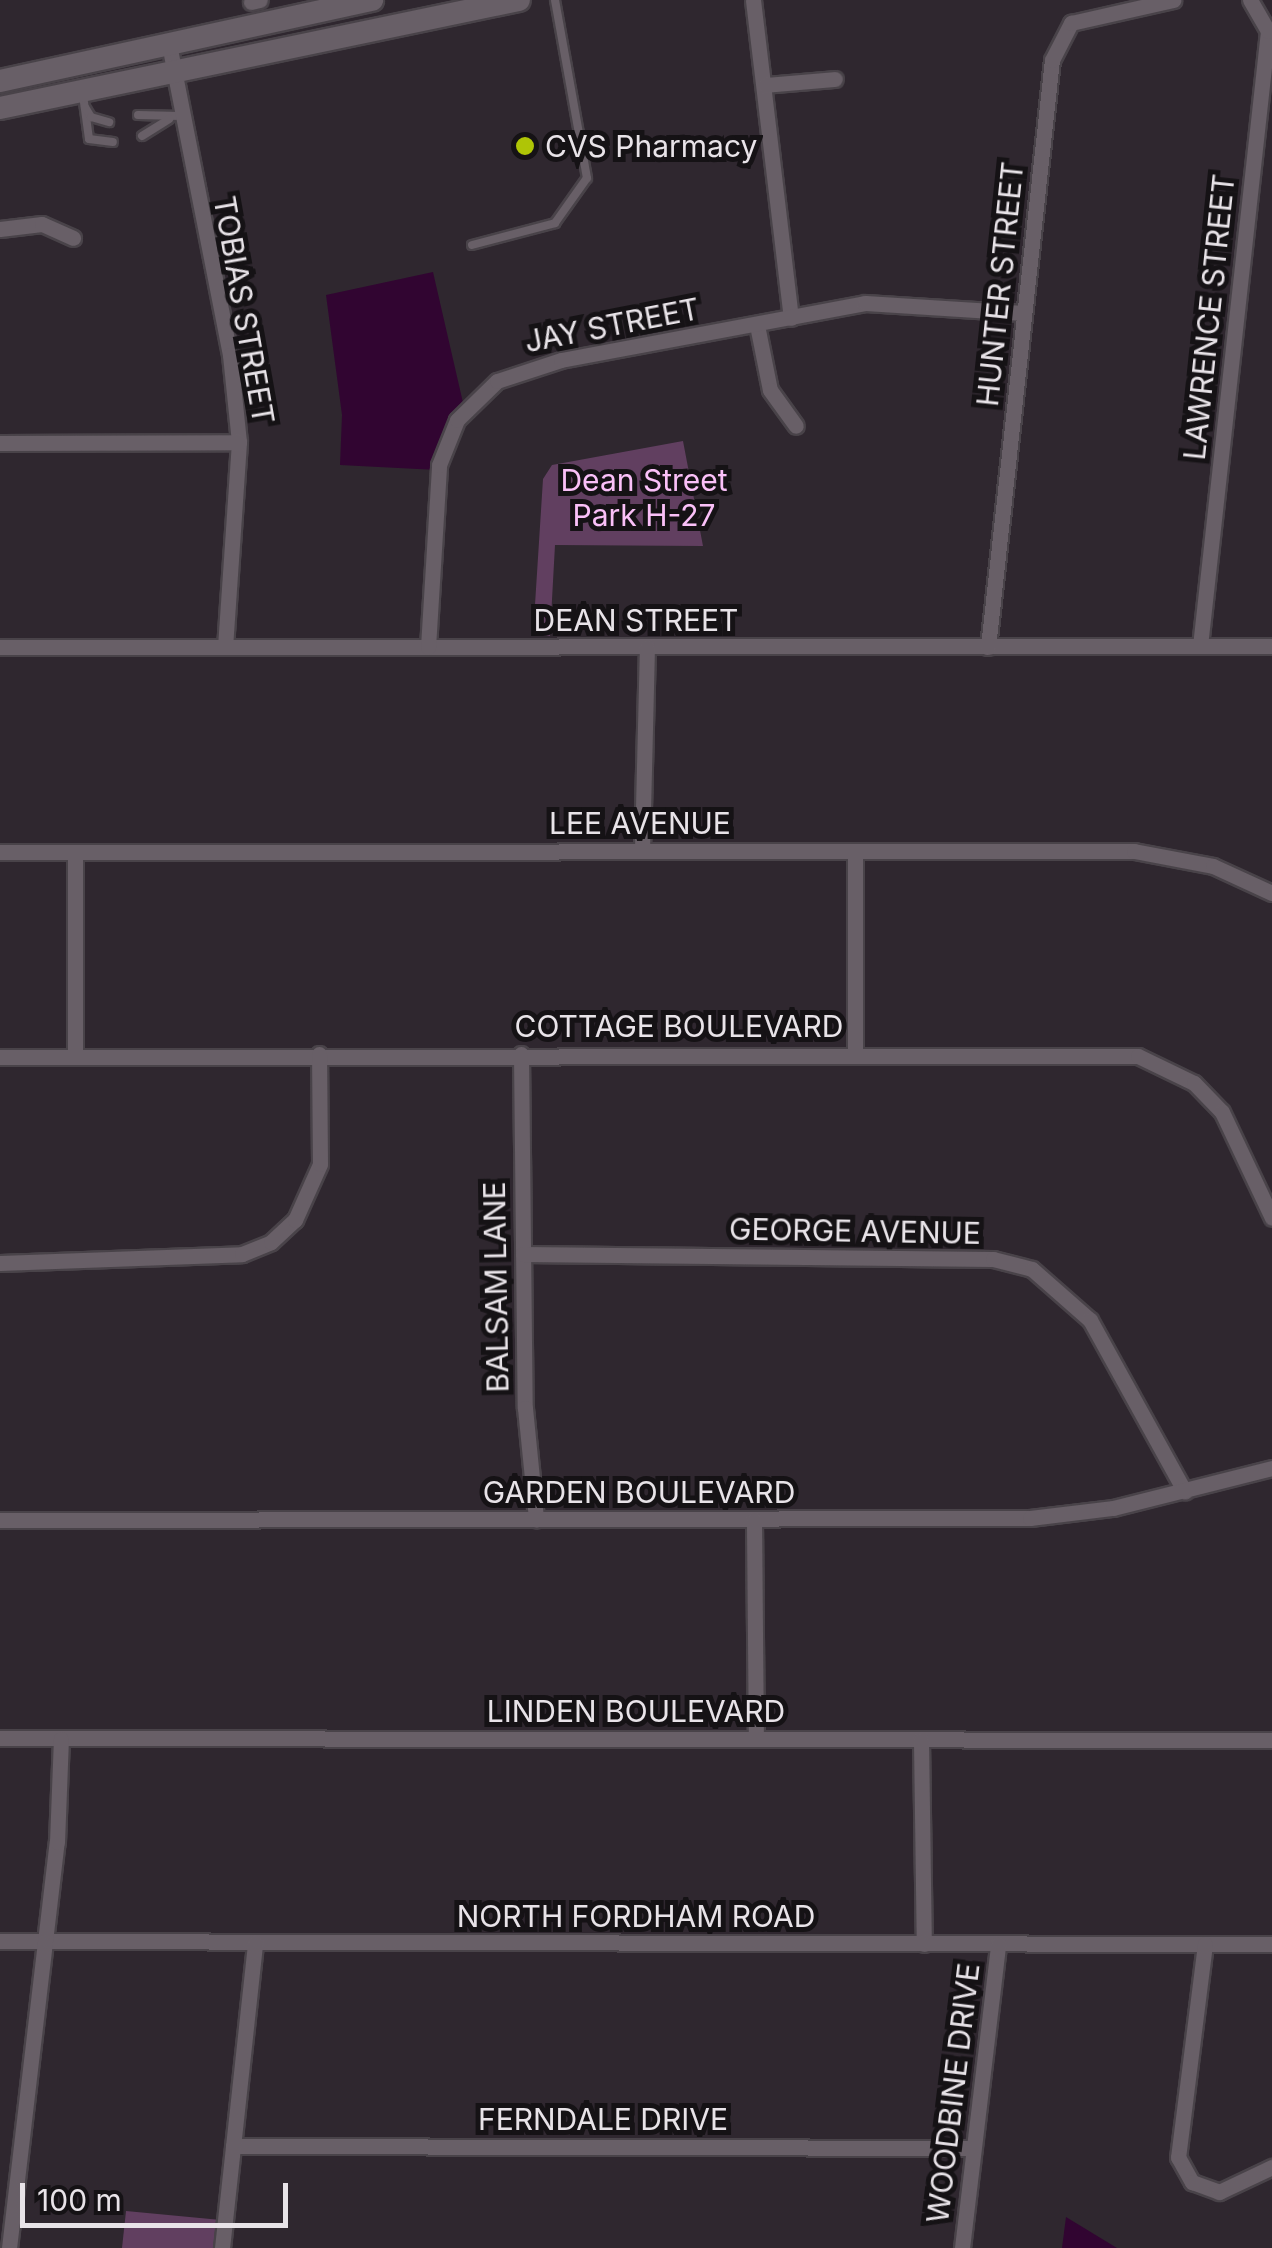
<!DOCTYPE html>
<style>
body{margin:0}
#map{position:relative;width:1272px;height:2248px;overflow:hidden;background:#2f272f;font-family:Inter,sans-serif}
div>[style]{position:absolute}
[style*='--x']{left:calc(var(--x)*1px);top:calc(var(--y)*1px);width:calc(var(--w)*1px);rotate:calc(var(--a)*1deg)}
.green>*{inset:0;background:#613f60}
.water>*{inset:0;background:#310531}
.roads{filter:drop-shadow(2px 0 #494349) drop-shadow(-2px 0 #494349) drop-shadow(0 2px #494349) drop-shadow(0 -2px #494349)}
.lane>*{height:8px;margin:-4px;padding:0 4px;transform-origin:4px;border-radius:4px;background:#685f67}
.street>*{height:15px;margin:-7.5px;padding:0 7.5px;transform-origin:7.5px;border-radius:7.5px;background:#685f67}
.secondary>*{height:22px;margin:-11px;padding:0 11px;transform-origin:11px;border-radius:11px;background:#685f67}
.dots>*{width:28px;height:28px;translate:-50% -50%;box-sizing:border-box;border:5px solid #151215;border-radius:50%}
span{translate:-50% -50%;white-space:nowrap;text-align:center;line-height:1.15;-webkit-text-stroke:10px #151215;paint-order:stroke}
.poi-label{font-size:30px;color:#e8e3e8}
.left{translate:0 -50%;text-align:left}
.street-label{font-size:30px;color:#e8e3e8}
.park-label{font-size:30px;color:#fac0f8}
.scale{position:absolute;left:20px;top:2183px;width:268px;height:45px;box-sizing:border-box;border:5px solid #e8e3e8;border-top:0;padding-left:12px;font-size:30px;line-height:35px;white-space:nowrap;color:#e8e3e8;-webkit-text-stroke:8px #151215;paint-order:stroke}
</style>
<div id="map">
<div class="green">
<div style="clip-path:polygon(683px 441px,703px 546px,555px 545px,550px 636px,533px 636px,543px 479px,552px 465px)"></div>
<div style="clip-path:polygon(126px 2211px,221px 2220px,218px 2248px,122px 2248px)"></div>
</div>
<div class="water">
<div style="clip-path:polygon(433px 272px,464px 407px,437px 470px,340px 465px,342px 415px,326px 295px)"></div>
<div style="clip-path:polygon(1066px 2217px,1117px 2248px,1062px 2248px)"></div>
</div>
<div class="roads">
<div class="lane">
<div style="--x:83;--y:95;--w:44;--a:82.2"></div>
<div style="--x:89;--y:139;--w:24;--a:7"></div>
<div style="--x:85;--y:107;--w:12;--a:59"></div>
<div style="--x:91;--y:117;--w:19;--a:16"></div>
<div style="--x:138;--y:115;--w:43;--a:1.3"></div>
<div style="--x:142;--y:136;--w:32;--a:-32"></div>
<div style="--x:472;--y:245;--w:86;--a:-14.8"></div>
<div style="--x:555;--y:223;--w:55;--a:-54.6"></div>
<div style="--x:587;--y:178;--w:181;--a:-100.2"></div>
</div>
<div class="street">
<div style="--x:753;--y:0;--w:320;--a:83.2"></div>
<div style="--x:251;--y:2;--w:9;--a:-13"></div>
<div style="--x:169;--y:44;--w:317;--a:78.9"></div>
<div style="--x:230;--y:355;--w:87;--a:84.1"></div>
<div style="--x:239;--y:442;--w:204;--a:93.9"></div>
<div style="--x:765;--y:85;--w:70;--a:-4.9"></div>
<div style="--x:0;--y:229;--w:42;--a:-6.8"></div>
<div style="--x:42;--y:224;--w:34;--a:24"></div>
<div style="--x:757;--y:325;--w:66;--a:78.7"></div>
<div style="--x:770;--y:390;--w:44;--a:54.2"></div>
<div style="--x:0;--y:443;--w:239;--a:-0.2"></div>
<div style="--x:1200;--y:646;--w:619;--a:-83.69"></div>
<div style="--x:1268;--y:31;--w:36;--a:-120"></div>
<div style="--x:0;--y:647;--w:1272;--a:-0.05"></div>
<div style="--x:428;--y:647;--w:182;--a:-86.5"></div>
<div style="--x:439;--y:465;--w:48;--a:-68.2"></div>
<div style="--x:457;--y:420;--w:56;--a:-44.3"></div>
<div style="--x:497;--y:381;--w:67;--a:-18.2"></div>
<div style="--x:561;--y:360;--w:309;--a:-10.6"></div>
<div style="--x:865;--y:303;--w:159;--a:3.6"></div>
<div style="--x:988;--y:647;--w:590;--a:-83.78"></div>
<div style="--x:1052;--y:60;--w:42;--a:-62.8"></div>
<div style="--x:1071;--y:23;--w:105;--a:-12.7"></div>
<div style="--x:642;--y:850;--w:203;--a:-88.6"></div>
<div style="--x:855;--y:851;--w:202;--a:90"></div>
<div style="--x:0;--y:852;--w:1134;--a:-0.05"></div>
<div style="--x:1134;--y:851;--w:80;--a:10.8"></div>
<div style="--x:1213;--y:866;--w:65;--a:24.6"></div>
<div style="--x:521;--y:1054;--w:354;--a:89.4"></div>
<div style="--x:525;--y:1408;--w:112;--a:84.3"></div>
<div style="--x:75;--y:1055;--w:203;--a:-90"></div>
<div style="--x:0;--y:1057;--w:1138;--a:-0.05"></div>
<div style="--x:1138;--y:1056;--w:62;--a:25.7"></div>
<div style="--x:1194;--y:1083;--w:40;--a:46"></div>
<div style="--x:1222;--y:1112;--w:117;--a:64.7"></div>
<div style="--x:523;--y:1254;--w:470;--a:0.6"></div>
<div style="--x:993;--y:1259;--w:40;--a:14.4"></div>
<div style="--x:1032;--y:1269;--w:77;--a:41.3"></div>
<div style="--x:1090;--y:1320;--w:196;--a:61.1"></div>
<div style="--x:0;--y:1263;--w:242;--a:-2.1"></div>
<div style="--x:242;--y:1254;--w:31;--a:-22"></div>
<div style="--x:271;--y:1242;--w:33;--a:-43"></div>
<div style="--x:295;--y:1220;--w:61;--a:-65.9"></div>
<div style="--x:320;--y:1164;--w:110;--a:-90.5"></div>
<div style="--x:0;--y:1520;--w:1030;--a:-0.11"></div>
<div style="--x:1030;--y:1518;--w:84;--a:-6.9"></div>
<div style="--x:1113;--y:1508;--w:164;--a:-14.1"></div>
<div style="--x:754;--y:1520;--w:219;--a:89.5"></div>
<div style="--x:0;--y:1738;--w:1272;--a:0.09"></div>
<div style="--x:921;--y:1740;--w:204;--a:89.2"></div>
<div style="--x:0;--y:1941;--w:1272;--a:0.14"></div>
<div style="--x:1205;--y:1944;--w:215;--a:97.2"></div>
<div style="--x:1178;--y:2157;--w:29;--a:61"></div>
<div style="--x:1192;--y:2182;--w:29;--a:20"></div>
<div style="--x:1219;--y:2192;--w:59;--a:-25.3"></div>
<div style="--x:233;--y:2146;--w:740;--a:0.15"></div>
<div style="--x:9;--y:2248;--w:409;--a:-83.3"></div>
<div style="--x:57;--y:1842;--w:103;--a:-87.8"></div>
<div style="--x:222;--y:2248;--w:307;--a:-83.8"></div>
<div style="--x:962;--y:2248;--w:306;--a:-83.2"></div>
</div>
<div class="secondary">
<div style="--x:0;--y:81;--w:381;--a:-12.3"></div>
<div style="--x:0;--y:108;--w:530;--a:-11.76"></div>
</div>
</div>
<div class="dots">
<div style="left:525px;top:146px;background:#afc506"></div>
</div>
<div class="poi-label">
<span class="left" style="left:545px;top:146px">CVS Pharmacy</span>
</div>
<div class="street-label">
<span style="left:1000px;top:284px;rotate:-84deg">HUNTER STREET</span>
<span style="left:244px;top:310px;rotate:80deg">TOBIAS STREET</span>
<span style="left:1209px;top:317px;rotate:-84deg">LAWRENCE STREET</span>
<span style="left:612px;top:325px;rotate:-11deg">JAY STREET</span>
<span style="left:636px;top:620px">DEAN STREET</span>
<span style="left:640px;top:823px">LEE AVENUE</span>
<span style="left:679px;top:1026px">COTTAGE BOULEVARD</span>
<span style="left:855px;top:1231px;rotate:1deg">GEORGE AVENUE</span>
<span style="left:496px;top:1287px;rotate:-91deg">BALSAM LANE</span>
<span style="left:639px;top:1492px">GARDEN BOULEVARD</span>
<span style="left:636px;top:1711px">LINDEN BOULEVARD</span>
<span style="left:636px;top:1916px">NORTH FORDHAM ROAD</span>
<span style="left:953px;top:2093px;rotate:-83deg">WOODBINE DRIVE</span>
<span style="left:603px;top:2119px">FERNDALE DRIVE</span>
</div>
<div class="park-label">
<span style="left:644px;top:497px">Dean Street<br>Park H-27</span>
</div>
<div class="scale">100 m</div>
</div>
